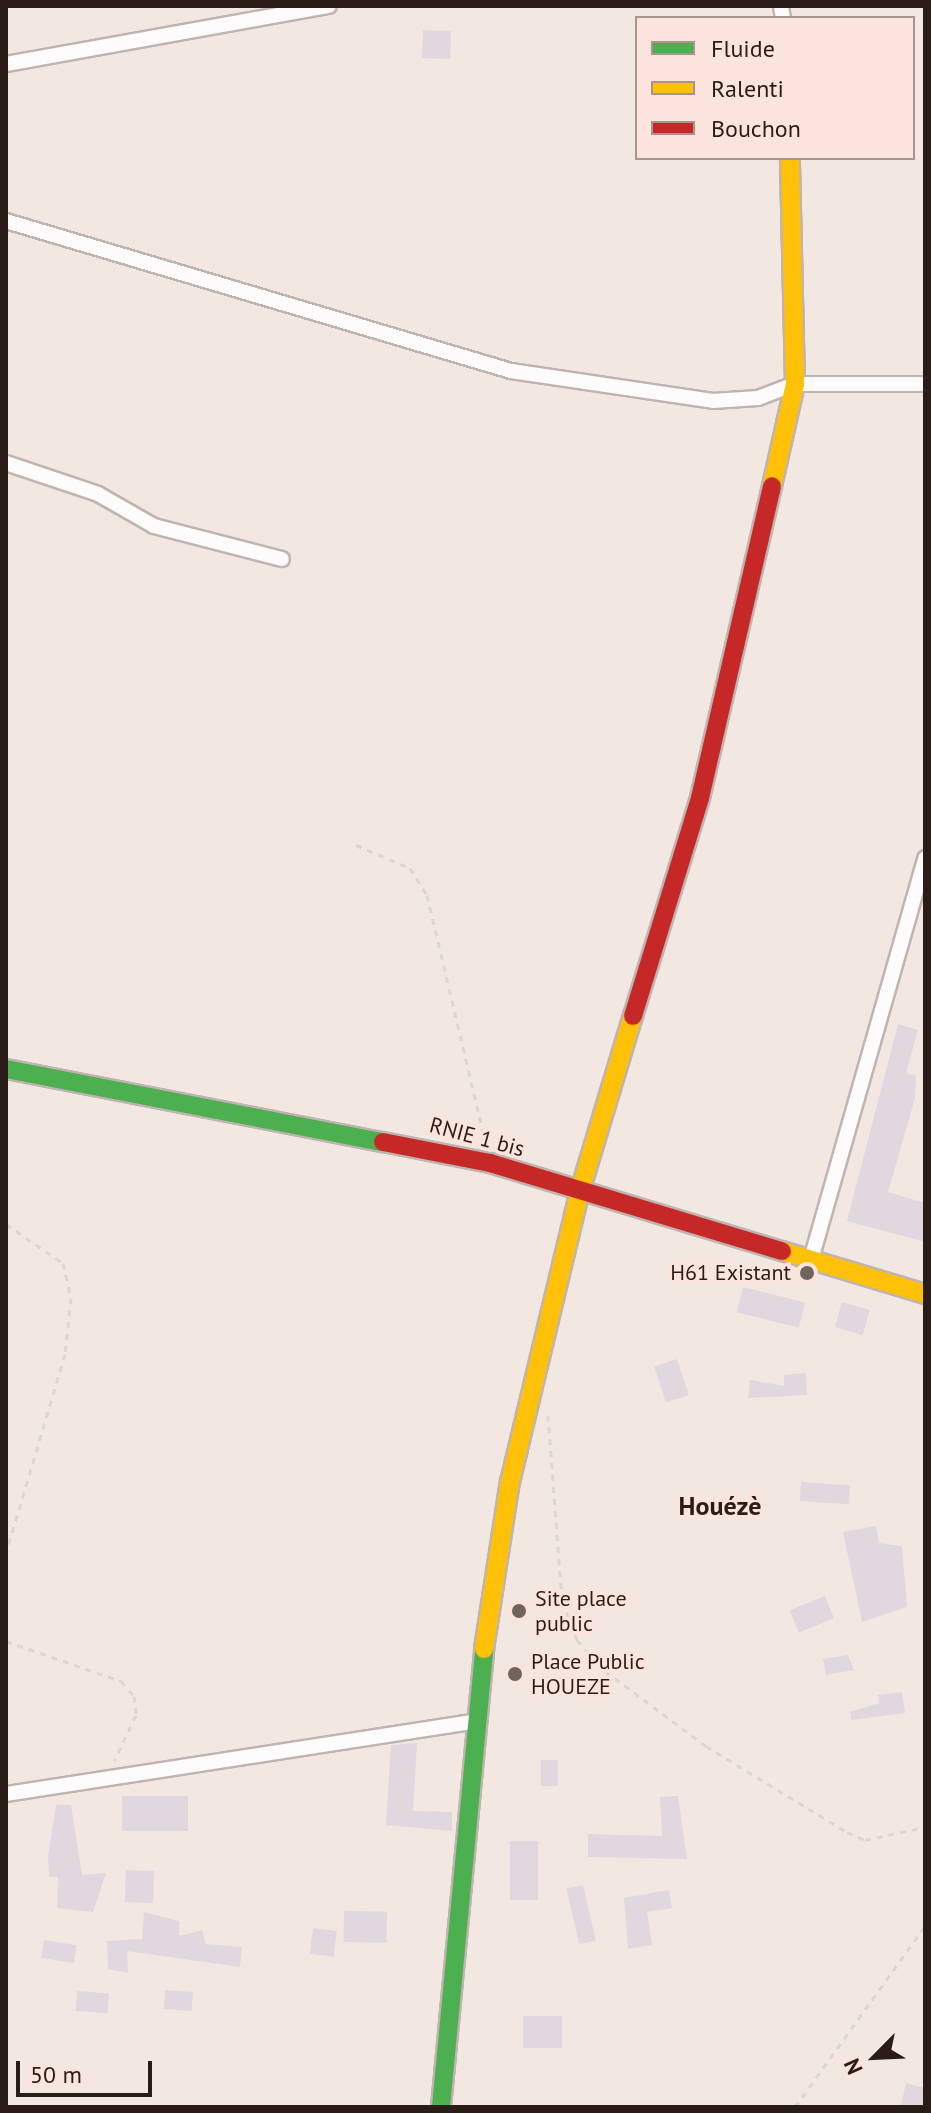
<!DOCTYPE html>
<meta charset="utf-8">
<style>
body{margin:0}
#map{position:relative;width:931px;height:2113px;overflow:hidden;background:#f3e7e2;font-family:"PT Sans",sans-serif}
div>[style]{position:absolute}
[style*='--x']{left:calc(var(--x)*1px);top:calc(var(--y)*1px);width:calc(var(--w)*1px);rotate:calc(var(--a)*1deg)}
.building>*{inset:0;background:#e1d8df;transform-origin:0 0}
.path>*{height:3px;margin-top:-1.5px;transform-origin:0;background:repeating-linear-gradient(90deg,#dbd7d5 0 6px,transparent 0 12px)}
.roads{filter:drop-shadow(2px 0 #c0b4b0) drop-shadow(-2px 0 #c0b4b0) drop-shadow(0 2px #c0b4b0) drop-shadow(0 -2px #c0b4b0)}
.street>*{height:14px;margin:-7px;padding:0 7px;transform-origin:7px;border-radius:7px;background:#fdfbfb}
.fast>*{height:18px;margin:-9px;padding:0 9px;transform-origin:9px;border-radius:9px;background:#4caf50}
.slow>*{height:18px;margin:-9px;padding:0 9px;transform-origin:9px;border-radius:9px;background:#ffc107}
.jam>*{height:18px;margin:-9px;padding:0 9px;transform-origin:9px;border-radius:9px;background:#c62828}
.dots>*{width:22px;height:22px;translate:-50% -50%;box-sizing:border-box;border:4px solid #fae4db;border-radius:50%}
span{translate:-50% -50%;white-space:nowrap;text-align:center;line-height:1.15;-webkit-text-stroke:7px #fae4db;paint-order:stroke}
.street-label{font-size:22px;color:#2a1d18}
.poi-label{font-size:22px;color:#2a1d18}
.right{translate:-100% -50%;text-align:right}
.left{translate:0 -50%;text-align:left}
.quarter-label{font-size:26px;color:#2a1d18;font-weight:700}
.frame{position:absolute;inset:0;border:8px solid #2a1d18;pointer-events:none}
.legend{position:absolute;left:635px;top:16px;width:280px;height:144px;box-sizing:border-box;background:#fae4db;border:2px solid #a7948d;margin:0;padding:10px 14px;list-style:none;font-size:24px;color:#2a1d18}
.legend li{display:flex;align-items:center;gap:16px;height:40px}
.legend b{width:40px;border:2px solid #a7948d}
.north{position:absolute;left:835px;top:2017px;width:80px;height:80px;-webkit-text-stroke:6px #fae4db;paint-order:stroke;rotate:246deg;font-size:22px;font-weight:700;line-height:32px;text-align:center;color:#2a1d18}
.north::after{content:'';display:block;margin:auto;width:28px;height:36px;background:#2a1d18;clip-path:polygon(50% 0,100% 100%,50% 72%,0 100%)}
.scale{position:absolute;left:16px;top:2061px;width:136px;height:36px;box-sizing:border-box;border:4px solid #2a1d18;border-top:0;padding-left:10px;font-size:24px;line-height:28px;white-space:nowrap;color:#2a1d18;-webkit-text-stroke:6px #fae4db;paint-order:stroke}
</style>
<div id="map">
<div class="building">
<div style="left:423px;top:30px;width:28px;height:28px;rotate:2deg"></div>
<div style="clip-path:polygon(898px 1024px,918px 1030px,906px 1073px,916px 1075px,915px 1098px,888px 1192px,925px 1203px,925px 1242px,847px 1221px)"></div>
<div style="left:743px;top:1287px;width:64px;height:26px;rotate:14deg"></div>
<div style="left:842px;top:1302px;width:29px;height:26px;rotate:16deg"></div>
<div style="left:677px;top:1359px;width:38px;height:24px;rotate:72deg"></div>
<div style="clip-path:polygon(806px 1373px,807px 1395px,748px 1398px,750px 1380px,784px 1386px,784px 1375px)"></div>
<div style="left:801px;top:1482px;width:49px;height:19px;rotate:4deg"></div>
<div style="clip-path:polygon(876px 1526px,879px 1543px,902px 1546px,907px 1607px,862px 1622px,843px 1532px)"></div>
<div style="left:825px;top:1596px;width:24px;height:38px;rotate:68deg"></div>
<div style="clip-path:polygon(848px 1655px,854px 1670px,826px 1675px,823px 1659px)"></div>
<div style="clip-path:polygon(902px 1692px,905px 1713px,851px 1720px,850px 1712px,879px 1703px,878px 1695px)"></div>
<div style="clip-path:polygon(417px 1743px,413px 1811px,452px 1812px,452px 1831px,386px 1825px,391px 1745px)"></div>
<div style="left:541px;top:1760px;width:17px;height:26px"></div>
<div style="left:122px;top:1796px;width:66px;height:35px"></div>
<div style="clip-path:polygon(678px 1796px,687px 1859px,588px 1857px,588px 1834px,662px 1836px,660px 1797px)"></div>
<div style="clip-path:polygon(56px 1805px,71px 1805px,82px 1875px,106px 1873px,93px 1912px,57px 1908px,58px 1877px,49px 1877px,48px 1856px)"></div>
<div style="left:510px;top:1841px;width:28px;height:59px"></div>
<div style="left:126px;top:1870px;width:28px;height:32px;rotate:2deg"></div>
<div style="left:583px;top:1885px;width:57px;height:17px;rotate:77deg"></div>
<div style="clip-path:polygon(669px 1890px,672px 1908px,647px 1912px,652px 1945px,628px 1949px,624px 1898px)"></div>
<div style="left:344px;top:1911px;width:43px;height:31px;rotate:1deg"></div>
<div style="clip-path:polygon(144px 1912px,179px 1921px,179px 1936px,202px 1930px,206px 1944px,242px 1947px,240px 1967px,127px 1951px,128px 1973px,108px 1969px,107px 1941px,142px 1939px)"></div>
<div style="left:313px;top:1928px;width:24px;height:26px;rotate:7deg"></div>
<div style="left:44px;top:1940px;width:33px;height:18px;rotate:9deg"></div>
<div style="left:165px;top:1990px;width:28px;height:19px;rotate:4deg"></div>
<div style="left:77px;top:1991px;width:32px;height:20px;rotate:4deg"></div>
<div style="left:523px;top:2016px;width:39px;height:32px"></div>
<div style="clip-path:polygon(906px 2083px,925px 2088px,922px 2107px,901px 2105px)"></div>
</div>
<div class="path">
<div style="--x:356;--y:845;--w:59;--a:23.1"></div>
<div style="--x:410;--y:868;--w:32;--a:58"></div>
<div style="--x:427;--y:895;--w:252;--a:76.7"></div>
<div style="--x:6;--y:1224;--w:69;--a:34.4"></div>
<div style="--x:63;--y:1263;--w:36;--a:77"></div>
<div style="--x:71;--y:1298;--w:56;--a:96.1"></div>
<div style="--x:65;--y:1354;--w:208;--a:106.5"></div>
<div style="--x:548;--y:1415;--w:187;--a:85.7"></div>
<div style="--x:562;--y:1601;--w:42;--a:69"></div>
<div style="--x:577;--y:1640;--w:42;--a:47.9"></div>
<div style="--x:605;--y:1671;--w:126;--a:36.6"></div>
<div style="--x:706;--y:1746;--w:165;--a:31.4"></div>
<div style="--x:847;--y:1832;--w:20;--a:24"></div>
<div style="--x:865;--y:1840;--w:61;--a:-12.2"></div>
<div style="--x:6;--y:1641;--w:122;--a:19.2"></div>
<div style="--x:121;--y:1681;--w:20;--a:49"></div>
<div style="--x:134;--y:1696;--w:19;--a:84"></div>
<div style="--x:136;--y:1715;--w:51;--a:115.6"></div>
<div style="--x:795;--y:2107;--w:223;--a:-54.3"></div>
</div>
<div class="roads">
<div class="street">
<div style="--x:781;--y:6;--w:12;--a:81"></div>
<div style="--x:6;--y:64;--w:328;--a:-10.2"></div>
<div style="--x:6;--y:221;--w:527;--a:16.54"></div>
<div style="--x:511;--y:371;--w:204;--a:8.4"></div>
<div style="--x:713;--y:401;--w:45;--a:-3.8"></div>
<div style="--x:758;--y:398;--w:40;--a:-21"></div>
<div style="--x:795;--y:384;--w:130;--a:0"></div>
<div style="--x:6;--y:463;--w:97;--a:18.6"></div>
<div style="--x:98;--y:494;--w:64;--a:29.7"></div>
<div style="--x:154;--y:526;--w:132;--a:14.5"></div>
<div style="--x:810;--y:1263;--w:421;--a:-74.1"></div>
<div style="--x:6;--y:1794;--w:478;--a:-8.8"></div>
</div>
<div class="fast">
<div style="--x:6;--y:1069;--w:384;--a:11"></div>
<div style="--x:441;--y:2107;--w:460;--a:-84.6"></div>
</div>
<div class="slow">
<div style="--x:772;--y:486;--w:105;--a:-77.3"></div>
<div style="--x:795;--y:384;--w:226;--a:-91.3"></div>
<div style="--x:782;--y:1251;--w:149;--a:16.7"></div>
<div style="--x:484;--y:1649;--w:169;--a:-81.2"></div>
<div style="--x:510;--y:1482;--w:299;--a:-76.5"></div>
<div style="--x:580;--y:1191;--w:183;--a:-73.2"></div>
</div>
<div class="jam">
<div style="--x:633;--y:1016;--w:228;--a:-72.9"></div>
<div style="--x:700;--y:798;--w:320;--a:-77"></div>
<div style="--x:383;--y:1142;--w:109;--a:11.1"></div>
<div style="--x:490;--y:1163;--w:305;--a:16.8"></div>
</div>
</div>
<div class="dots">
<div style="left:807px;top:1273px;background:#70645f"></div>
<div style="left:519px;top:1611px;background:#70645f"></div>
<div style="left:515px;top:1674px;background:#70645f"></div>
</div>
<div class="street-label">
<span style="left:477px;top:1137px;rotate:15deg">RNIE 1 bis</span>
</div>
<div class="poi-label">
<span class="right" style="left:791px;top:1273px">H61 Existant</span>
<span class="left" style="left:535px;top:1611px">Site place<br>public</span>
<span class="left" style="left:531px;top:1674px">Place Public<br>HOUEZE</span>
</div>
<div class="quarter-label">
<span style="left:720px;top:1506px">Houézè</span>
</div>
<div class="frame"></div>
<ul class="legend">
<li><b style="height:10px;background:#4caf50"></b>Fluide</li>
<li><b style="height:10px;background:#ffc107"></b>Ralenti</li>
<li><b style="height:10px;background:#c62828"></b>Bouchon</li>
</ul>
<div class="north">N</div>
<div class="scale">50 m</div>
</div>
